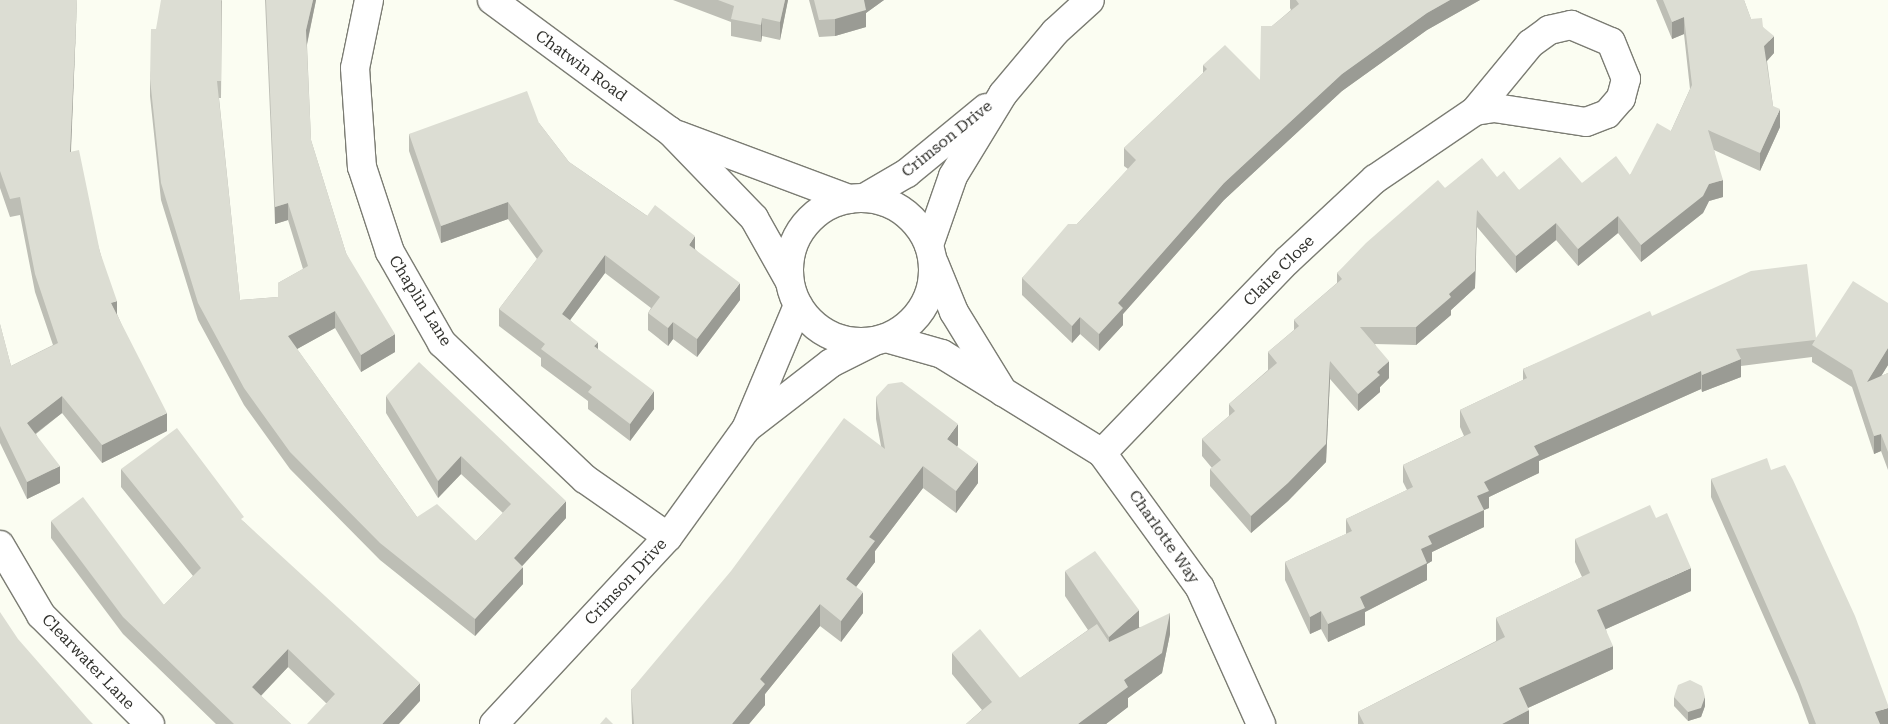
<!DOCTYPE html>
<style>
body{margin:0}
#map{position:relative;width:1888px;height:724px;overflow:hidden;background:#fbfdf2;font-family:"Roboto Serif",serif}
div>[style]{position:absolute}
[style*='--x']{left:calc(var(--x)*1px);top:calc(var(--y)*1px);width:calc(var(--w)*1px);rotate:calc(var(--a)*1deg)}
.roads{filter:drop-shadow(1px 0 #7b7c73) drop-shadow(-1px 0 #7b7c73) drop-shadow(0 1px #7b7c73) drop-shadow(0 -1px #7b7c73)}
.minor>*{height:28px;margin:-14px;padding:0 14px;transform-origin:14px;border-radius:14px;background:#fff}
.minor>.ring{margin:-14px;padding:0;box-sizing:content-box;background:none;border:28px solid #fff;border-radius:50%}
.wall>*{inset:0;background:#bdbeb5}
.shaded-wall>*{inset:0;background:#9a9b94}
.building>*{inset:0;background:#dcddd3}
span{translate:-50% -50%;white-space:nowrap;text-align:center;line-height:1.15;-webkit-text-stroke:4px #fff;paint-order:stroke}
.street-label{font-size:16px;color:#33332f}
</style>
<div id="map">
<div class="roads">
<div class="minor">
<div style="--x:369;--y:0;--w:69;--a:101.6"></div>
<div style="--x:355;--y:68;--w:99;--a:86"></div>
<div style="--x:362;--y:167;--w:89;--a:71.8"></div>
<div style="--x:390;--y:252;--w:105;--a:60.3"></div>
<div style="--x:442;--y:343;--w:197;--a:43.6"></div>
<div style="--x:585;--y:479;--w:101;--a:34.9"></div>
<div style="--x:492;--y:0;--w:221;--a:36.4"></div>
<div style="--x:670;--y:131;--w:121;--a:46"></div>
<div style="--x:754;--y:218;--w:71;--a:60.6"></div>
<div style="--x:1571;--y:25;--w:43;--a:23"></div>
<div style="--x:1611;--y:42;--w:40;--a:68"></div>
<div style="--x:1626;--y:79;--w:20;--a:105"></div>
<div style="--x:1621;--y:98;--w:21;--a:131"></div>
<div style="--x:1607;--y:114;--w:22;--a:159"></div>
<div style="--x:1586;--y:122;--w:93;--a:-171.3"></div>
<div style="--x:1494;--y:108;--w:19;--a:171"></div>
<div style="--x:1475;--y:111;--w:87;--a:-50.6"></div>
<div style="--x:1530;--y:44;--w:24;--a:-36"></div>
<div style="--x:1549;--y:30;--w:23;--a:-13"></div>
<div style="--x:678;--y:135;--w:183;--a:20.5"></div>
<div style="--x:864;--y:198;--w:50;--a:-30.2"></div>
<div style="--x:907;--y:173;--w:102;--a:-39.4"></div>
<div class="ring" style="left:789px;top:198px;width:116px;height:116px"></div>
<div style="--x:929;--y:245;--w:73;--a:-70.8"></div>
<div style="--x:953;--y:176;--w:96;--a:-58.6"></div>
<div style="--x:1003;--y:94;--w:81;--a:-50"></div>
<div style="--x:1055;--y:32;--w:47;--a:-42.4"></div>
<div style="--x:934;--y:263;--w:53;--a:67.8"></div>
<div style="--x:954;--y:312;--w:94;--a:58.5"></div>
<div style="--x:886;--y:338;--w:58;--a:15.9"></div>
<div style="--x:942;--y:354;--w:188;--a:31.7"></div>
<div style="--x:1102;--y:453;--w:167;--a:54"></div>
<div style="--x:1200;--y:588;--w:149;--a:65.8"></div>
<div style="--x:747;--y:428;--w:106;--a:-37.7"></div>
<div style="--x:831;--y:363;--w:49;--a:-26.6"></div>
<div style="--x:1102;--y:453;--w:268;--a:-46.1"></div>
<div style="--x:1288;--y:260;--w:119;--a:-43"></div>
<div style="--x:1375;--y:179;--w:121;--a:-34.2"></div>
<div style="--x:0;--y:545;--w:81;--a:59.6"></div>
<div style="--x:41;--y:615;--w:154;--a:45"></div>
<div style="--x:494;--y:724;--w:255;--a:-47.1"></div>
<div style="--x:668;--y:537;--w:133;--a:-54.2"></div>
<div style="--x:746;--y:429;--w:134;--a:-67.2"></div>
</div>
</div>
<div class="wall">
<div style="clip-path:polygon(0 0,77px 0,71px 152px,100px 252px,117px 314px,167px 431px,102px 463px,62px 413px,36px 434px,60px 483px,27px 499px,0 443px,0 324px,11px 366px,53px 345px,35px 292px,20px 215px,10px 217px,0 188px)"></div>
<div style="clip-path:polygon(222px 0,221px 98px,219px 98px,240px 300px,278px 297px,278px 283px,303px 269px,288px 220px,275px 224px,265px 0,316px 0,307px 45px,311px 140px,346px 253px,395px 352px,361px 372px,335px 328px,297px 349px,417px 517px,476px 541px,503px 513px,461px 474px,438px 498px,386px 413px,386px 396px,566px 518px,522px 566px,523px 584px,475px 636px,380px 560px,290px 469px,244px 405px,198px 320px,161px 200px,150px 96px,150px 79px,156px 29px)"></div>
<div style="clip-path:polygon(673px 0,788px 0,780px 40px,762px 36px,761px 42px,731px 36px,731px 22px)"></div>
<div style="clip-path:polygon(809px 0,884px 0,866px 13px,866px 27px,835px 36px,819px 37px)"></div>
<div style="clip-path:polygon(1290px 0,1480px 0,1427px 30px,1342px 91px,1224px 200px,1123px 314px,1123px 325px,1099px 351px,1080px 334px,1072px 343px,1022px 295px,1022px 278px,1077px 224px,1128px 169px,1124px 166px,1124px 148px,1203px 73px,1203px 65px,1260px 80px,1272px 26px,1291px 10px,1290px 8px)"></div>
<div style="clip-path:polygon(1656px 0,1744px 0,1751px 19px,1763px 27px,1774px 53px,1767px 61px,1773px 106px,1780px 127px,1760px 171px,1714px 150px,1723px 197px,1709px 201px,1703px 213px,1641px 262px,1618px 233px,1578px 266px,1556px 240px,1516px 273px,1477px 227px,1475px 288px,1451px 310px,1451px 315px,1416px 345px,1375px 344px,1389px 378px,1380px 387px,1380px 392px,1358px 411px,1330px 379px,1326px 462px,1288px 501px,1251px 533px,1210px 486px,1210px 469px,1212px 468px,1202px 456px,1202px 439px,1229px 416px,1229px 404px,1268px 370px,1268px 352px,1294px 330px,1294px 320px,1337px 283px,1337px 273px,1445px 188px,1497px 177px,1519px 190px,1582px 183px,1630px 175px,1671px 131px,1690px 89px,1684px 34px,1672px 39px)"></div>
<div style="clip-path:polygon(539px 123px,569px 162px,695px 249px,740px 300px,697px 357px,673px 339px,668px 346px,648px 330px,648px 313px,651px 308px,605px 273px,570px 320px,654px 409px,630px 441px,588px 409px,588px 401px,541px 366px,541px 358px,499px 326px,499px 309px,537px 259px,508px 219px,441px 243px,409px 151px,409px 134px)"></div>
<div style="clip-path:polygon(1888px 303px,1888px 365px,1881px 376px,1888px 373px,1888px 470px,1881px 451px,1874px 454px,1852px 387px,1812px 362px,1812px 357px,1741px 366px,1741px 377px,1702px 392px,1701px 389px,1539px 461px,1539px 473px,1489px 497px,1489px 508px,1484px 510px,1484px 527px,1432px 552px,1432px 561px,1427px 564px,1427px 580px,1365px 612px,1365px 625px,1328px 642px,1321px 629px,1310px 634px,1285px 580px,1285px 562px,1346px 534px,1346px 519px,1407px 490px,1403px 482px,1403px 465px,1464px 436px,1460px 427px,1460px 410px,1523px 380px,1523px 369px,1652px 316px,1816px 338px)"></div>
<div style="clip-path:polygon(876px 397px,958px 445px,957px 446px,978px 483px,956px 513px,923px 488px,875px 551px,875px 562px,856px 587px,863px 613px,841px 642px,820px 626px,765px 694px,765px 705px,749px 724px,632px 724px,631px 690px,881px 446px,876px 419px)"></div>
<div style="clip-path:polygon(121px 469px,244px 522px,420px 701px,326px 703px,288px 667px,261px 696px,291px 724px,216px 724px,123px 634px,51px 538px,51px 521px,164px 605px,193px 576px,121px 487px)"></div>
<div style="clip-path:polygon(1771px 470px,1888px 724px,1809px 724px,1798px 694px,1711px 497px,1711px 479px)"></div>
<div style="clip-path:polygon(1575px 539px,1691px 591px,1606px 629px,1613px 669px,1528px 708px,1529px 724px,1358px 724px,1358px 712px,1496px 641px,1496px 618px,1582px 577px,1575px 562px)"></div>
<div style="clip-path:polygon(1065px 571px,1139px 627px,1170px 634px,1162px 673px,1128px 698px,1128px 707px,1106px 724px,966px 724px,982px 710px,952px 674px,952px 653px,1020px 678px,1088px 630px,1065px 596px)"></div>
<div style="clip-path:polygon(1674px 697px,1705px 706px,1701px 717px,1688px 721px,1674px 706px)"></div>
</div>
<div class="shaded-wall">
<div style="clip-path:polygon(77px 0,70px 169px,70px 152px)"></div>
<div style="clip-path:polygon(313px 0,316px 0,306px 48px,306px 30px)"></div>
<div style="clip-path:polygon(785px 0,788px 0,780px 40px,780px 22px)"></div>
<div style="clip-path:polygon(863px 0,884px 0,866px 13px,866px 27px,835px 36px,835px 19px)"></div>
<div style="clip-path:polygon(1450px 0,1480px 0,1427px 30px,1342px 91px,1224px 200px,1123px 314px,1123px 325px,1099px 351px,1099px 334px,1118px 303px,1224px 183px,1342px 74px,1427px 13px)"></div>
<div style="clip-path:polygon(1684px 17px,1684px 34px,1672px 39px,1672px 22px)"></div>
<div style="clip-path:polygon(762px 18px,762px 36px,761px 42px,761px 25px)"></div>
<div style="clip-path:polygon(1774px 36px,1774px 53px,1764px 64px,1764px 46px)"></div>
<div style="clip-path:polygon(1780px 109px,1780px 127px,1760px 171px,1760px 153px)"></div>
<div style="clip-path:polygon(1723px 180px,1723px 197px,1709px 201px,1703px 213px,1641px 262px,1641px 245px,1709px 184px)"></div>
<div style="clip-path:polygon(508px 202px,508px 219px,441px 243px,441px 226px)"></div>
<div style="clip-path:polygon(288px 203px,288px 220px,275px 224px,275px 207px)"></div>
<div style="clip-path:polygon(1477px 210px,1475px 288px,1451px 310px,1451px 315px,1416px 345px,1416px 327px,1449px 294px)"></div>
<div style="clip-path:polygon(1618px 216px,1618px 233px,1578px 266px,1578px 249px)"></div>
<div style="clip-path:polygon(1556px 223px,1556px 240px,1516px 273px,1516px 256px)"></div>
<div style="clip-path:polygon(695px 236px,695px 254px,689px 245px)"></div>
<div style="clip-path:polygon(605px 255px,605px 273px,562px 331px,562px 314px)"></div>
<div style="clip-path:polygon(740px 283px,740px 300px,697px 357px,697px 339px)"></div>
<div style="clip-path:polygon(117px 301px,117px 318px,111px 303px)"></div>
<div style="clip-path:polygon(335px 311px,335px 328px,288px 354px,288px 336px)"></div>
<div style="clip-path:polygon(1080px 317px,1080px 334px,1072px 343px,1072px 326px)"></div>
<div style="clip-path:polygon(673px 322px,673px 339px,668px 346px,668px 328px)"></div>
<div style="clip-path:polygon(395px 334px,395px 352px,361px 372px,361px 355px)"></div>
<div style="clip-path:polygon(598px 342px,598px 359px,594px 346px)"></div>
<div style="clip-path:polygon(1888px 348px,1888px 365px,1867px 399px,1867px 382px)"></div>
<div style="clip-path:polygon(1741px 359px,1741px 377px,1702px 392px,1702px 375px)"></div>
<div style="clip-path:polygon(1330px 361px,1330px 379px,1326px 462px,1288px 501px,1251px 533px,1251px 516px)"></div>
<div style="clip-path:polygon(1389px 361px,1389px 378px,1380px 387px,1380px 392px,1358px 411px,1358px 394px,1377px 372px)"></div>
<div style="clip-path:polygon(1701px 371px,1701px 389px,1539px 461px,1539px 473px,1489px 497px,1489px 508px,1484px 510px,1484px 527px,1432px 552px,1432px 561px,1427px 564px,1427px 580px,1365px 612px,1365px 625px,1328px 642px,1328px 624px,1360px 597px,1428px 536px,1477px 496px,1484px 482px,1534px 446px)"></div>
<div style="clip-path:polygon(654px 391px,654px 409px,630px 441px,630px 424px)"></div>
<div style="clip-path:polygon(62px 396px,62px 413px,27px 440px,27px 423px)"></div>
<div style="clip-path:polygon(167px 413px,167px 431px,102px 463px,102px 445px)"></div>
<div style="clip-path:polygon(958px 424px,958px 445px,947px 460px,947px 439px)"></div>
<div style="clip-path:polygon(1881px 434px,1881px 451px,1874px 454px,1874px 436px)"></div>
<div style="clip-path:polygon(461px 456px,461px 474px,438px 498px,438px 481px)"></div>
<div style="clip-path:polygon(978px 462px,978px 483px,956px 513px,956px 491px)"></div>
<div style="clip-path:polygon(60px 466px,60px 483px,27px 499px,27px 482px)"></div>
<div style="clip-path:polygon(923px 466px,923px 488px,875px 551px,875px 562px,846px 600px,846px 579px,869px 537px)"></div>
<div style="clip-path:polygon(566px 501px,566px 518px,514px 575px,514px 558px)"></div>
<div style="clip-path:polygon(523px 567px,523px 584px,475px 636px,475px 619px)"></div>
<div style="clip-path:polygon(1691px 568px,1691px 591px,1597px 633px,1597px 610px)"></div>
<div style="clip-path:polygon(863px 592px,863px 613px,841px 642px,841px 621px)"></div>
<div style="clip-path:polygon(820px 604px,820px 626px,765px 694px,765px 705px,749px 724px,732px 724px,760px 679px)"></div>
<div style="clip-path:polygon(1139px 610px,1139px 634px,1109px 661px,1109px 637px)"></div>
<div style="clip-path:polygon(1321px 611px,1321px 629px,1310px 634px,1310px 617px)"></div>
<div style="clip-path:polygon(1170px 613px,1170px 634px,1162px 673px,1128px 698px,1128px 707px,1106px 724px,1078px 724px,1124px 680px)"></div>
<div style="clip-path:polygon(1613px 646px,1613px 669px,1519px 712px,1519px 688px)"></div>
<div style="clip-path:polygon(288px 649px,288px 667px,252px 705px,252px 687px)"></div>
<div style="clip-path:polygon(420px 683px,420px 701px,399px 724px,382px 724px)"></div>
<div style="clip-path:polygon(1705px 697px,1705px 706px,1701px 717px,1688px 721px,1688px 712px)"></div>
<div style="clip-path:polygon(1888px 708px,1888px 724px,1875px 724px,1875px 712px)"></div>
<div style="clip-path:polygon(1529px 710px,1529px 724px,1502px 724px)"></div>
</div>
<div class="building">
<div style="clip-path:polygon(0 0,77px 0,70px 152px,79px 150px,100px 252px,117px 301px,111px 303px,167px 413px,102px 445px,62px 396px,27px 423px,60px 466px,27px 482px,0 426px,0 324px,11px 366px,58px 343px,35px 274px,20px 197px,10px 199px,0 171px)"></div>
<div style="clip-path:polygon(161px 0,221px 0,221px 81px,217px 81px,240px 300px,278px 297px,278px 283px,308px 266px,288px 203px,275px 207px,266px 0,313px 0,306px 30px,311px 140px,346px 253px,395px 334px,361px 355px,335px 311px,288px 336px,417px 517px,437px 504px,476px 541px,511px 504px,461px 456px,438px 481px,386px 396px,419px 362px,566px 501px,514px 558px,523px 567px,475px 619px,380px 543px,290px 452px,244px 388px,198px 303px,161px 183px,150px 79px,151px 29px,156px 29px)"></div>
<div style="clip-path:polygon(718px 0,785px 0,780px 22px,762px 18px,761px 25px,731px 19px,734px 6px)"></div>
<div style="clip-path:polygon(814px 0,864px 0,866px 10px,835px 19px,819px 20px)"></div>
<div style="clip-path:polygon(1296px 0,1450px 0,1427px 13px,1342px 74px,1224px 183px,1118px 303px,1123px 308px,1099px 334px,1080px 317px,1072px 326px,1022px 278px,1068px 224px,1077px 224px,1136px 160px,1124px 148px,1207px 69px,1203px 65px,1225px 45px,1260px 80px,1261px 26px,1272px 26px,1299px 4px)"></div>
<div style="clip-path:polygon(1663px 0,1744px 0,1751px 19px,1762px 18px,1763px 27px,1774px 36px,1764px 46px,1773px 106px,1780px 109px,1760px 153px,1708px 130px,1723px 180px,1709px 184px,1703px 196px,1641px 245px,1618px 216px,1578px 249px,1556px 223px,1516px 256px,1477px 210px,1475px 271px,1449px 294px,1451px 297px,1416px 327px,1360px 327px,1389px 361px,1377px 372px,1380px 375px,1358px 394px,1330px 361px,1326px 444px,1288px 483px,1251px 516px,1210px 469px,1221px 460px,1202px 439px,1235px 411px,1229px 404px,1277px 363px,1268px 352px,1299px 326px,1294px 320px,1342px 279px,1337px 273px,1366px 243px,1438px 180px,1445px 188px,1482px 158px,1497px 177px,1504px 171px,1519px 190px,1560px 157px,1582px 183px,1616px 156px,1630px 175px,1657px 123px,1671px 131px,1692px 85px,1684px 17px,1672px 22px)"></div>
<div style="clip-path:polygon(527px 91px,539px 123px,569px 162px,647px 216px,655px 205px,695px 236px,689px 245px,740px 283px,697px 339px,673px 322px,668px 328px,648px 313px,660px 297px,605px 255px,562px 314px,598px 342px,594px 346px,654px 391px,630px 424px,588px 392px,592px 387px,541px 349px,545px 344px,499px 309px,543px 251px,508px 202px,441px 226px,409px 134px)"></div>
<div style="clip-path:polygon(1807px 264px,1816px 338px,1853px 281px,1888px 303px,1888px 348px,1867px 382px,1888px 373px,1888px 452px,1881px 434px,1874px 436px,1852px 370px,1812px 345px,1815px 340px,1736px 349px,1741px 359px,1702px 375px,1701px 371px,1534px 446px,1539px 455px,1484px 482px,1489px 491px,1477px 496px,1484px 510px,1428px 536px,1432px 544px,1421px 549px,1427px 563px,1360px 597px,1365px 608px,1328px 624px,1321px 611px,1310px 617px,1285px 562px,1352px 531px,1346px 519px,1413px 487px,1403px 465px,1471px 433px,1460px 410px,1527px 378px,1523px 369px,1650px 311px,1652px 316px,1751px 271px)"></div>
<div style="clip-path:polygon(902px 382px,958px 424px,947px 439px,978px 462px,956px 491px,923px 466px,869px 537px,875px 541px,846px 579px,863px 592px,841px 621px,820px 604px,760px 679px,765px 684px,732px 724px,634px 724px,631px 690px,731px 571px,844px 418px,885px 449px,876px 397px,888px 384px)"></div>
<div style="clip-path:polygon(177px 428px,244px 517px,241px 519px,420px 683px,382px 724px,307px 724px,335px 694px,288px 649px,252px 687px,291px 724px,234px 724px,123px 617px,51px 521px,83px 497px,164px 605px,201px 568px,121px 469px)"></div>
<div style="clip-path:polygon(1767px 458px,1771px 470px,1785px 465px,1793px 480px,1855px 616px,1888px 705px,1888px 708px,1875px 712px,1880px 724px,1816px 724px,1798px 677px,1711px 479px)"></div>
<div style="clip-path:polygon(1650px 505px,1656px 518px,1667px 513px,1691px 568px,1597px 610px,1613px 646px,1519px 688px,1529px 710px,1502px 724px,1364px 724px,1358px 712px,1505px 637px,1496px 618px,1590px 573px,1575px 539px)"></div>
<div style="clip-path:polygon(1095px 551px,1139px 610px,1109px 637px,1065px 571px)"></div>
<div style="clip-path:polygon(0 612px,18px 639px,88px 719px,93px 724px,0 724px)"></div>
<div style="clip-path:polygon(1170px 613px,1162px 653px,1124px 680px,1128px 687px,1078px 724px,966px 724px,992px 702px,952px 653px,980px 629px,1020px 678px,1097px 624px,1109px 642px)"></div>
<div style="clip-path:polygon(1690px 680px,1702px 686px,1705px 697px,1701px 708px,1688px 712px,1674px 697px,1678px 685px)"></div>
<div style="clip-path:polygon(606px 717px,613px 724px,600px 724px)"></div>
</div>
<div class="street-label">
<span style="left:581px;top:66px;rotate:36deg">Chatwin Road</span>
<span style="left:947px;top:139px;rotate:-39deg">Crimson Drive</span>
<span style="left:1279px;top:271px;rotate:-45deg">Claire Close</span>
<span style="left:420px;top:301px;rotate:58deg">Chaplin Lane</span>
<span style="left:1164px;top:537px;rotate:55deg">Charlotte Way</span>
<span style="left:626px;top:582px;rotate:-47deg">Crimson Drive</span>
<span style="left:88px;top:662px;rotate:46deg">Clearwater Lane</span>
</div>
</div>
